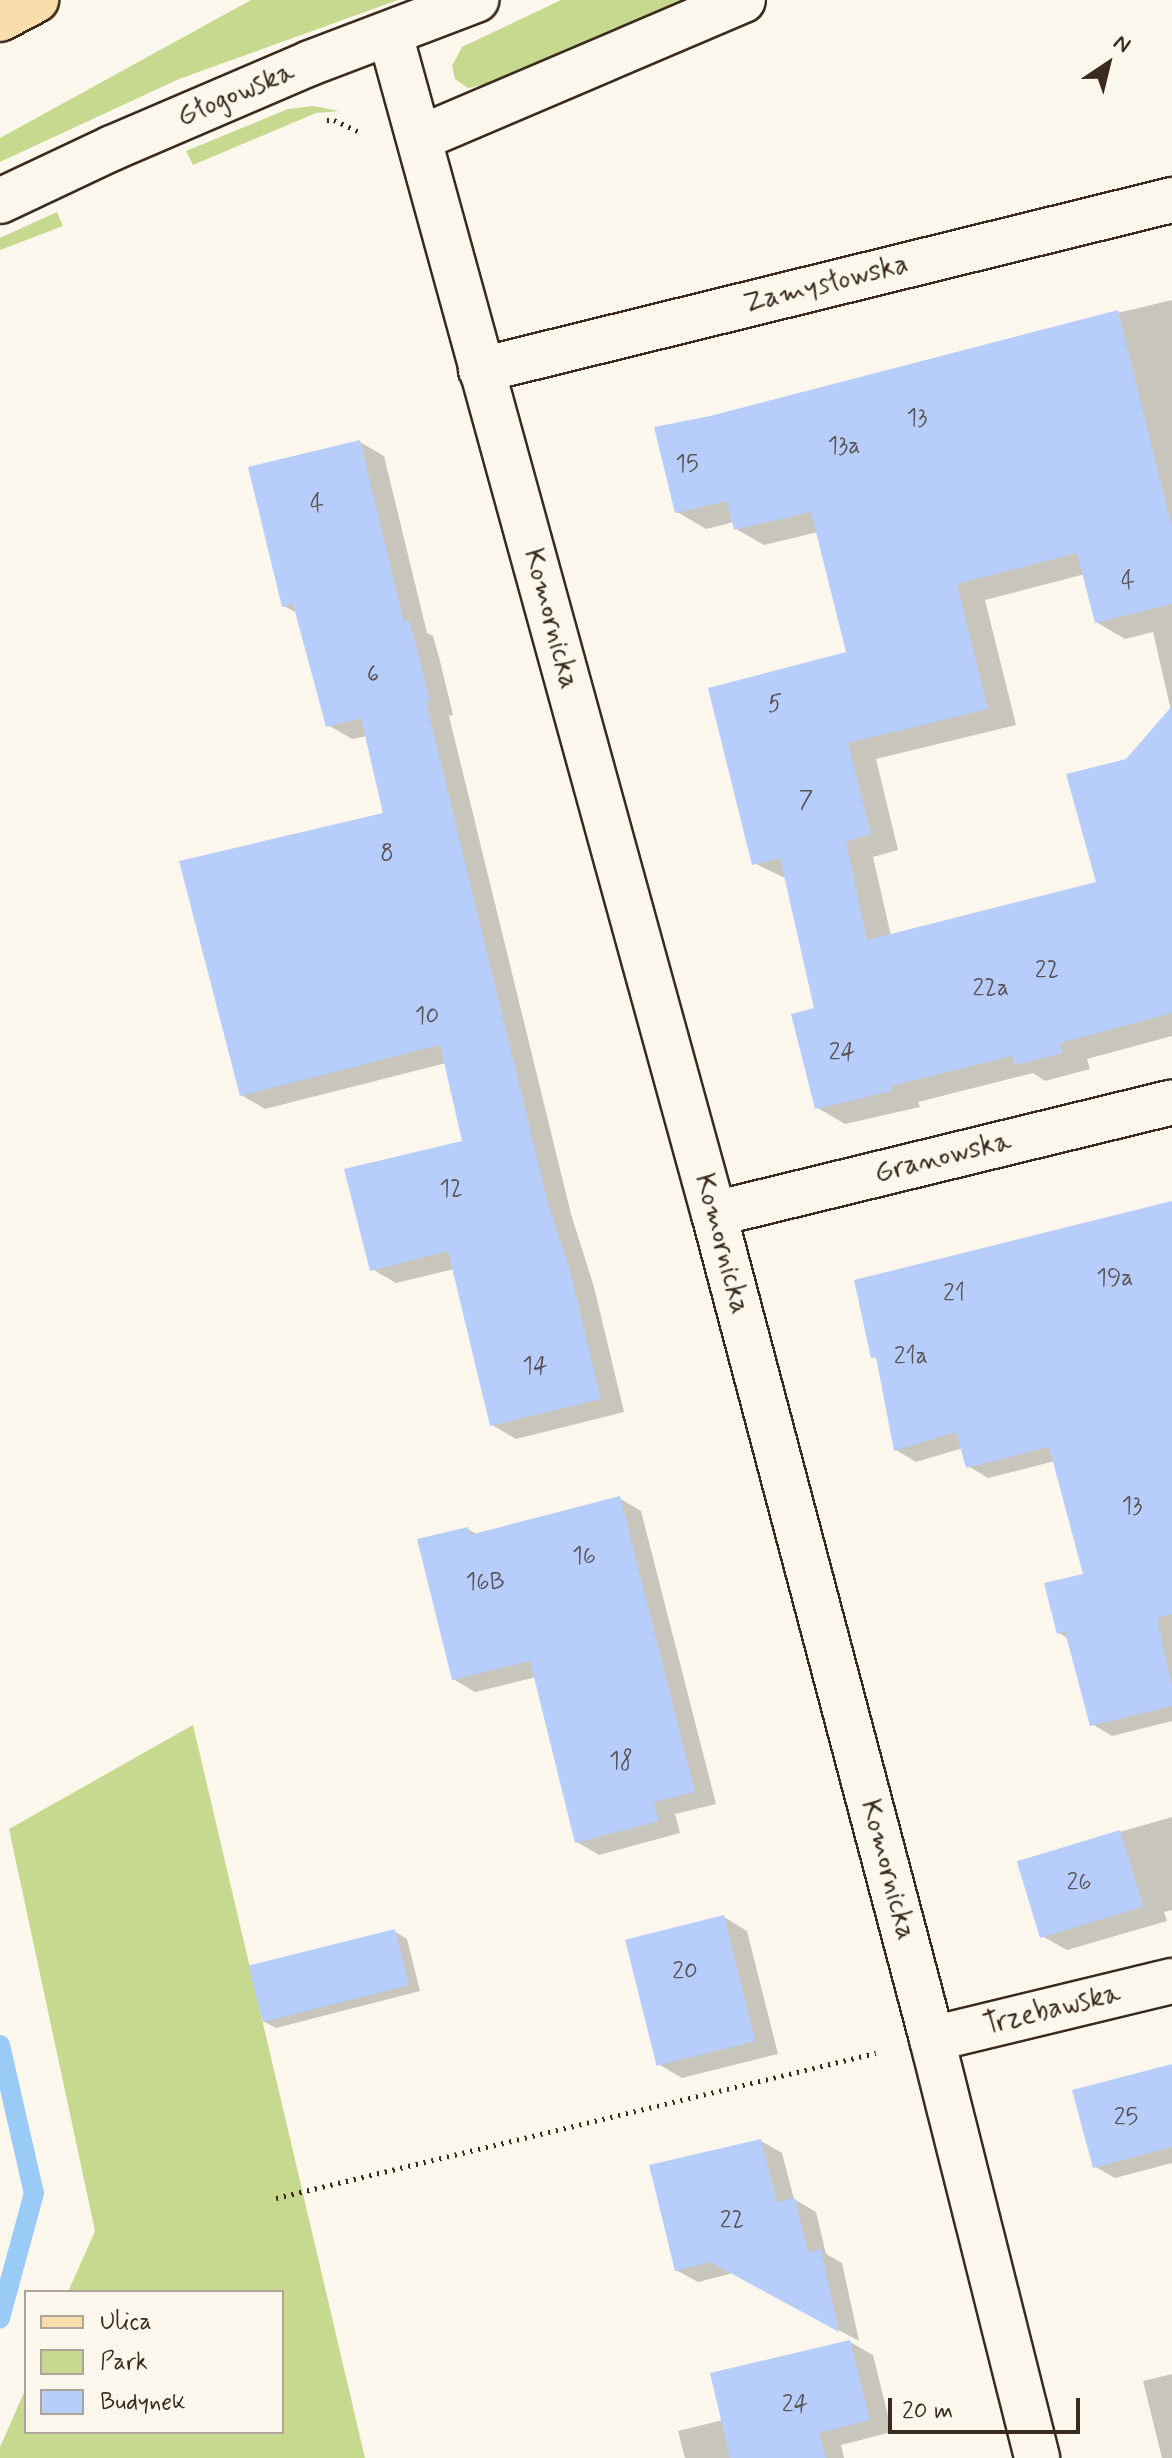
<!DOCTYPE html>
<meta charset="utf-8">
<style>
body{margin:0}
#map{position:relative;width:1172px;height:2458px;overflow:hidden;background:#fbf7ec;font-family:Mynerve,sans-serif}
div>[style]{position:absolute}
[style*='--x']{left:calc(var(--x)*1px);top:calc(var(--y)*1px);width:calc(var(--w)*1px);rotate:calc(var(--a)*1deg)}
.green>*{inset:0;background:#c6d98e}
.shadow>*{inset:0;background:#0003}
.stream>*{height:20px;margin:-10px;padding:0 10px;transform-origin:10px;border-radius:10px;background:#9acaf6}
.building>*{inset:0;background:#b7cdfc;transform-origin:0 0}
.path>*{height:5px;margin-top:-2.5px;transform-origin:0;background:repeating-linear-gradient(90deg,#3b2a1e 0 2px,transparent 0 8px)}
.roads{filter:drop-shadow(2px 0 #3b2a1e) drop-shadow(-2px 0 #3b2a1e) drop-shadow(0 2px #3b2a1e) drop-shadow(0 -2px #3b2a1e)}
.minor>*{height:44px;margin:-22px;padding:0 22px;transform-origin:22px;border-radius:22px;background:#fbf7ec}
.major>*{height:44px;margin:-22px;padding:0 22px;transform-origin:22px;border-radius:22px;background:#f9ddab}
span{translate:-50% -50%;white-space:nowrap;text-align:center;line-height:1.15;-webkit-text-stroke:6px #fbf7ec;paint-order:stroke}
.number-label{font-size:24px;color:#5a5356}
.number-label span{-webkit-text-stroke-width:0}
.street-label{font-size:28px;color:#3b2a1e}
.legend{position:absolute;left:24px;top:2290px;width:260px;height:144px;box-sizing:border-box;background:#fbf7ec;border:2px solid #aea59a;margin:0;padding:10px 14px;list-style:none;font-size:24px;color:#3b2a1e}
.legend li{display:flex;align-items:center;gap:16px;height:40px}
.legend b{width:40px;border:2px solid #aea59a}
.north{position:absolute;left:1068px;top:24px;width:80px;height:80px;-webkit-text-stroke:6px #fbf7ec;paint-order:stroke;rotate:35deg;font-size:22px;font-weight:700;line-height:32px;text-align:center;color:#3b2a1e}
.north::after{content:'';display:block;margin:auto;width:28px;height:36px;background:#3b2a1e;clip-path:polygon(50% 0,100% 100%,50% 72%,0 100%)}
.scale{position:absolute;left:888px;top:2398px;width:192px;height:36px;box-sizing:border-box;border:4px solid #3b2a1e;border-top:0;padding-left:10px;font-size:24px;line-height:28px;white-space:nowrap;color:#3b2a1e;-webkit-text-stroke:6px #fbf7ec;paint-order:stroke}
</style>
<div id="map">
<div class="green">
<div style="clip-path:polygon(251px 0,398px 0,179px 79px,0 162px,0 138px)"></div>
<div style="clip-path:polygon(561px 0,699px 0,489px 87px,488px 84px,468px 88px,455px 79px,452px 66px,462px 47px)"></div>
<div style="clip-path:polygon(313px 106px,339px 111px,316px 113px,193px 165px,186px 151px,288px 109px)"></div>
<div style="clip-path:polygon(57px 212px,63px 226px,0 250px,0 238px)"></div>
<div style="clip-path:polygon(193px 1725px,365px 2458px,0 2458px,0 2447px,26px 2388px,26px 2432px,282px 2432px,282px 2292px,68px 2292px,95px 2231px,9px 1829px)"></div>
</div>
<div class="shadow">
<div style="clip-path:polygon(evenodd,1172px 300px,1172px 1036px,1087px 1059px,1090px 1069px,1045px 1081px,1033px 1073px,918px 1102px,920px 1107px,845px 1124px,816px 1107px,817px 1010px,787px 879px,754px 863px,849px 653px,818px 532px,764px 545px,736px 529px,734px 522px,706px 529px,677px 512px,711px 418px,1004px 340px,1172px 300px,1085px 574px,1096px 622px,1125px 639px,1153px 632px,1171px 711px,1127px 761px,1098px 884px,891px 936px,873px 857px,898px 850px,876px 759px,1016px 725px,985px 600px,1085px 574px)"></div>
<div style="clip-path:polygon(360px 442px,384px 456px,427px 633px,433px 636px,440px 661px,453px 715px,449px 716px,571px 1214px,594px 1287px,624px 1412px,516px 1439px,492px 1425px,454px 1269px,396px 1283px,372px 1269px,464px 1142px,446px 1063px,265px 1109px,241px 1095px,385px 814px,367px 736px,352px 739px,328px 725px,297px 613px,284px 606px)"></div>
<div style="clip-path:polygon(1172px 1203px,1172px 1721px,1112px 1736px,1092px 1724px,1069px 1639px,1059px 1633px,1085px 1575px,1055px 1461px,988px 1478px,968px 1466px,963px 1448px,916px 1462px,896px 1450px,879px 1360px,873px 1357px)"></div>
<div style="clip-path:polygon(619px 1498px,641px 1511px,716px 1804px,675px 1814px,680px 1833px,599px 1855px,577px 1842px,536px 1677px,475px 1692px,453px 1679px,467px 1529px,479px 1535px)"></div>
<div style="clip-path:polygon(1172px 1817px,1172px 1910px,1164px 1912px,1167px 1921px,1067px 1950px,1042px 1936px,1018px 1861px)"></div>
<div style="clip-path:polygon(724px 1917px,747px 1931px,778px 2054px,682px 2078px,658px 2064px)"></div>
<div style="clip-path:polygon(394px 1931px,407px 1939px,420px 1991px,276px 2028px,263px 2021px)"></div>
<div style="clip-path:polygon(1172px 2068px,1172px 2163px,1115px 2178px,1094px 2166px)"></div>
<div style="clip-path:polygon(761px 2141px,782px 2153px,794px 2199px,816px 2212px,826px 2254px,842px 2263px,859px 2341px,733px 2273px,698px 2282px,676px 2270px)"></div>
<div style="clip-path:polygon(850px 2342px,873px 2355px,892px 2432px,841px 2445px,844px 2458px,685px 2458px,678px 2431px,723px 2420px)"></div>
<div style="clip-path:polygon(1172px 2374px,1172px 2458px,1162px 2458px,1143px 2381px)"></div>
</div>
<div class="stream">
<div style="--x:0;--y:2045;--w:152;--a:77.1"></div>
<div style="--x:34;--y:2193;--w:130;--a:105.2"></div>
</div>
<div class="building">
<div style="clip-path:polygon(1118px 310px,1172px 528px,1172px 604px,1095px 623px,1077px 553px,957px 584px,988px 709px,848px 743px,871px 834px,846px 841px,867px 940px,1096px 882px,1066px 774px,1126px 759px,1172px 706px,1172px 1013px,1060px 1043px,1062px 1053px,1015px 1065px,1012px 1056px,891px 1086px,892px 1091px,815px 1109px,791px 1014px,814px 1008px,780px 858px,752px 865px,708px 688px,846px 652px,811px 512px,734px 530px,727px 501px,675px 513px,654px 427px,710px 416px)"></div>
<div style="clip-path:polygon(360px 440px,404px 622px,409px 620px,416px 645px,430px 701px,426px 702px,547px 1199px,570px 1271px,601px 1399px,490px 1426px,448px 1251px,370px 1271px,344px 1169px,462px 1141px,440px 1045px,240px 1096px,179px 861px,383px 813px,361px 718px,326px 727px,293px 604px,282px 607px,248px 467px)"></div>
<div style="clip-path:polygon(1172px 1201px,1172px 1614px,1157px 1618px,1172px 1687px,1172px 1706px,1090px 1726px,1065px 1632px,1057px 1634px,1044px 1583px,1083px 1574px,1049px 1447px,966px 1468px,956px 1432px,894px 1451px,876px 1357px,871px 1358px,854px 1280px)"></div>
<div style="clip-path:polygon(620px 1496px,695px 1792px,654px 1802px,659px 1821px,575px 1843px,530px 1661px,452px 1680px,417px 1539px,468px 1527px,470px 1535px)"></div>
<div style="left:1120px;top:1830px;width:80px;height:108px;rotate:73deg"></div>
<div style="left:724px;top:1915px;width:130px;height:102px;rotate:76deg"></div>
<div style="left:395px;top:1929px;width:58px;height:151px;rotate:76deg"></div>
<div style="clip-path:polygon(1172px 2064px,1172px 2147px,1093px 2168px,1072px 2090px)"></div>
<div style="clip-path:polygon(761px 2139px,777px 2202px,795px 2198px,808px 2252px,821px 2249px,839px 2332px,710px 2262px,675px 2271px,649px 2165px)"></div>
<div style="clip-path:polygon(850px 2340px,870px 2420px,819px 2433px,826px 2458px,730px 2458px,710px 2373px)"></div>
</div>
<div class="path">
<div style="--x:327;--y:120;--w:7;--a:0"></div>
<div style="--x:334;--y:120;--w:26;--a:25"></div>
<div style="--x:276;--y:2198;--w:617;--a:-13.59"></div>
</div>
<div class="roads">
<div class="minor">
<div style="--x:390;--y:34;--w:1224;--a:74.65"></div>
<div style="--x:714;--y:1214;--w:853;--a:75.2"></div>
<div style="--x:932;--y:2039;--w:432;--a:75.9"></div>
<div style="--x:420;--y:138;--w:351;--a:-23.1"></div>
<div style="--x:0;--y:201;--w:124;--a:-25.3"></div>
<div style="--x:112;--y:148;--w:215;--a:-23.2"></div>
<div style="--x:310;--y:63;--w:178;--a:-20.8"></div>
<div style="--x:481;--y:370;--w:712;--a:-13.82"></div>
<div style="--x:714;--y:1214;--w:471;--a:-13.7"></div>
<div style="--x:932;--y:2039;--w:247;--a:-13.6"></div>
</div>
<div class="major">
<div style="--x:0;--y:19;--w:41;--a:-27.8"></div>
</div>
</div>
<div class="number-label">
<span style="left:917px;top:419px">13</span>
<span style="left:844px;top:447px">13a</span>
<span style="left:687px;top:465px">15</span>
<span style="left:317px;top:505px">4</span>
<span style="left:1128px;top:582px">4</span>
<span style="left:373px;top:675px">6</span>
<span style="left:775px;top:705px">5</span>
<span style="left:806px;top:801px">7</span>
<span style="left:387px;top:854px">8</span>
<span style="left:1047px;top:971px">22</span>
<span style="left:991px;top:989px">22a</span>
<span style="left:427px;top:1017px">10</span>
<span style="left:842px;top:1053px">24</span>
<span style="left:451px;top:1190px">12</span>
<span style="left:1115px;top:1279px">19a</span>
<span style="left:954px;top:1294px">21</span>
<span style="left:911px;top:1357px">21a</span>
<span style="left:535px;top:1367px">14</span>
<span style="left:1132px;top:1507px">13</span>
<span style="left:584px;top:1557px">16</span>
<span style="left:485px;top:1583px">16B</span>
<span style="left:621px;top:1762px">18</span>
<span style="left:1079px;top:1883px">26</span>
<span style="left:685px;top:1972px">20</span>
<span style="left:1126px;top:2118px">25</span>
<span style="left:732px;top:2221px">22</span>
<span style="left:795px;top:2405px">24</span>
</div>
<div class="street-label">
<span style="left:236px;top:95px;rotate:-23deg">Głogowska</span>
<span style="left:826px;top:285px;rotate:-14deg">Zamysłowska</span>
<span style="left:550px;top:619px;rotate:75deg">Komornicka</span>
<span style="left:943px;top:1158px;rotate:-14deg">Granowska</span>
<span style="left:721px;top:1244px;rotate:75deg">Komornicka</span>
<span style="left:887px;top:1870px;rotate:75deg">Komornicka</span>
<span style="left:1052px;top:2010px;rotate:-14deg">Trzebawska</span>
</div>
<ul class="legend">
<li><b style="height:10px;background:#f9ddab"></b>Ulica</li>
<li><b style="height:22px;background:#c6d98e"></b>Park</li>
<li><b style="height:22px;background:#b7cdfc"></b>Budynek</li>
</ul>
<div class="north">N</div>
<div class="scale">20 m</div>
</div>
